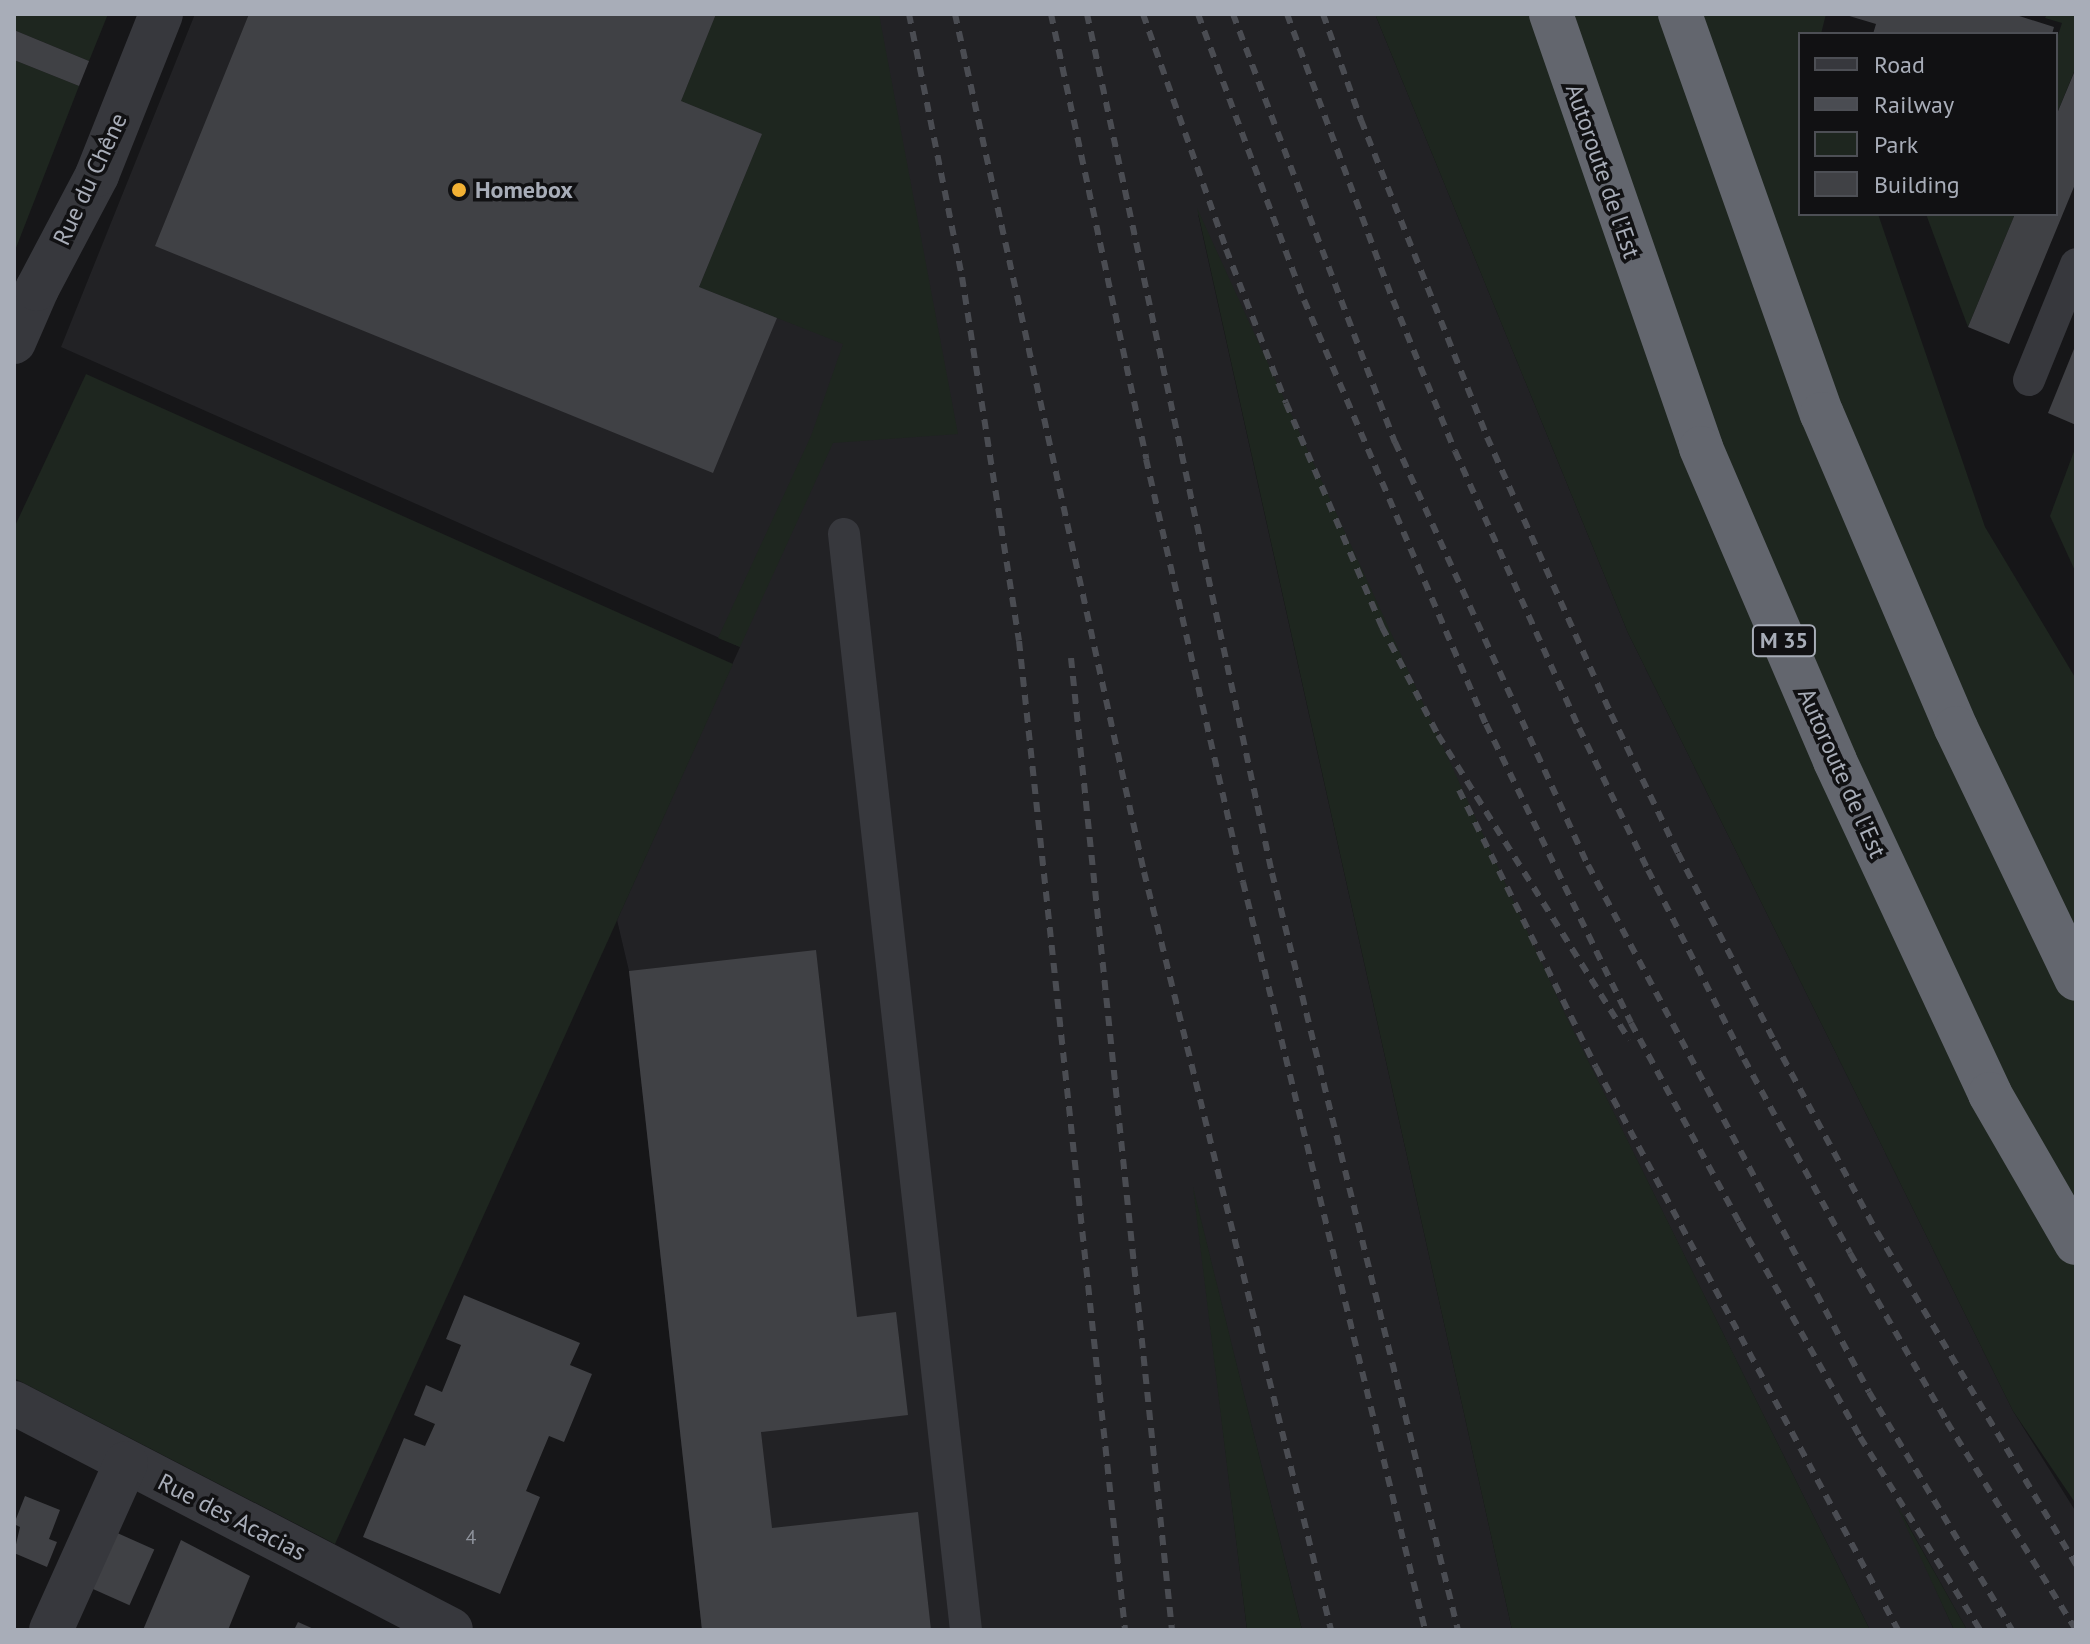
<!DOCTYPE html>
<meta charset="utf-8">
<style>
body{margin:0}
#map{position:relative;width:2090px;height:1644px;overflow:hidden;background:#161618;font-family:"PT Sans",sans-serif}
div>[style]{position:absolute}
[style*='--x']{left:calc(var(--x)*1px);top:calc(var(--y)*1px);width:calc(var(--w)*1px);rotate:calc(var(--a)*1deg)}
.built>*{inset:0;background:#222225}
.green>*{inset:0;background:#1e261f}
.building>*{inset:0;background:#404145;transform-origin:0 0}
.lane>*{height:32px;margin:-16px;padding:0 16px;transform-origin:16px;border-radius:16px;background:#37383d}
.street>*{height:44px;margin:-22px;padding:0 22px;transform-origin:22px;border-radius:22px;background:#37383d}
.highway>*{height:44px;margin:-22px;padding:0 22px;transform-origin:22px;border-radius:22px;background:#63666e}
.rail>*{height:6px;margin-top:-3px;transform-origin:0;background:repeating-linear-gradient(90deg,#4a4c52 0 10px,transparent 0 18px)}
.dots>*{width:22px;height:22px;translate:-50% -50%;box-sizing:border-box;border:4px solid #111113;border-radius:50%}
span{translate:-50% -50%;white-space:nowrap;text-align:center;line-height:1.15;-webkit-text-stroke:7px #111113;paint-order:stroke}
.number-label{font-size:20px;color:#8e929b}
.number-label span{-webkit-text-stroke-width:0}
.shield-label span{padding:2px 6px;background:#111113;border:2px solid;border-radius:6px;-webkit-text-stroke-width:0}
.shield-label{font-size:22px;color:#a8adb8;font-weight:700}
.street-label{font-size:24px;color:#a8adb8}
.poi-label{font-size:24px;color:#a8adb8;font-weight:700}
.left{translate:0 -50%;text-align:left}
.frame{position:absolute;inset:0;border:16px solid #a8adb8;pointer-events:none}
.legend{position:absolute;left:1798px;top:32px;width:260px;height:184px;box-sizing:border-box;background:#111113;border:2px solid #4d4f55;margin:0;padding:10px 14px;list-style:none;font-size:24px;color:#a8adb8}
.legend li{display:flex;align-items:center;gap:16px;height:40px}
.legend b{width:40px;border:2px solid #4d4f55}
</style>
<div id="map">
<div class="built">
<div style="clip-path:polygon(195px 14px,1375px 14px,1628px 633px,2013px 1411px,2076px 1512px,2076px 1630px,1967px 1630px,1902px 1514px,1954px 1630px,1870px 1630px,1565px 1015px,1198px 214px,1512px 1630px,1302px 1630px,1195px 1197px,1247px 1630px,702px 1630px,629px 971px,617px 920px,740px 647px,61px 347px)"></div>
</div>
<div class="green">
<div style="clip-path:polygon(14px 14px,108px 14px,89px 61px,14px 30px)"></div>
<div style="clip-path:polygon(716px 14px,879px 14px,958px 434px,833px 443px,740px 647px,718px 638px,811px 436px,843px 344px,699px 287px,762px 134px,681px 101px)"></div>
<div style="clip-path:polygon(1375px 14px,1826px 14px,1821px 34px,1800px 34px,1800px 214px,1878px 214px,1985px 527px,2076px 679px,2076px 1504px,2013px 1411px,1628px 633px)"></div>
<div style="clip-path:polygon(2047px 14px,2076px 14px,2076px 67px,2056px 116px,2056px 41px,2062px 23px,2045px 18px)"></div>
<div style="clip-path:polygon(14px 60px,79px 86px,14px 253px)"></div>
<div style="clip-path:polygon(1197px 208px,1565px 1014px,1870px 1630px,1512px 1630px)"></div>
<div style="clip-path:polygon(1926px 214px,2015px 214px,1968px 327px,1950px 279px)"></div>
<div style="clip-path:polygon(86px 374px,733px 664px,335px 1544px,14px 1378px,14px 528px)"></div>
<div style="clip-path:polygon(2076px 446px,2076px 573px,2050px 516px)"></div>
<div style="clip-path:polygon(1193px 1187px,1302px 1630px,1247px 1630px)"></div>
<div style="clip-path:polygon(1895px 1502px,1967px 1630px,1954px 1630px)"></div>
</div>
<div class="building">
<div style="clip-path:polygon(249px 14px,716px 14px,681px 101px,762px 134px,699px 287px,777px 318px,713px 473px,155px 246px)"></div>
<div style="clip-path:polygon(2013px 14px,2054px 27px,2052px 34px,1873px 34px,1876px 24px,1846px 15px)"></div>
<div style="clip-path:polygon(14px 30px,89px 61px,79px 86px,14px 60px)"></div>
<div style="clip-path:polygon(2076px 68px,2076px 182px,2009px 344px,1968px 327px,2015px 214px,2056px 214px,2056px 116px)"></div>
<div style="clip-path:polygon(2076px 344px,2076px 425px,2048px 413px)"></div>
<div style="clip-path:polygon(816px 950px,857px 1317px,896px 1312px,908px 1415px,761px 1432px,772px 1528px,918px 1512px,931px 1630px,702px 1630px,629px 971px)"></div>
<div style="clip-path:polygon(464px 1295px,580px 1343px,570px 1365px,592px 1374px,564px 1442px,549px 1436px,526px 1491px,540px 1497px,500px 1594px,363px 1537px,404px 1438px,425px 1446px,435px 1424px,414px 1415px,426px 1385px,442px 1392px,461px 1345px,446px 1339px)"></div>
<div style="clip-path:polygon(25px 1496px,60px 1510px,49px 1539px,57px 1542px,47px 1567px,14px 1553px,20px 1527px,14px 1524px)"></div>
<div style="left:115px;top:1532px;width:43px;height:61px;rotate:24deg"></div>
<div style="clip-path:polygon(181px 1540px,250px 1576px,228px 1630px,143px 1630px)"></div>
<div style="clip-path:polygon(298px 1622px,316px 1630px,294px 1630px)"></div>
</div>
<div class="lane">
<div style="--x:2029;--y:380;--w:125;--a:-67.9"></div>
<div style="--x:844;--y:534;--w:1103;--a:83.65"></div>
</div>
<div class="street">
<div style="--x:14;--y:342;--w:58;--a:-66.5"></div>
<div style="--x:37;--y:289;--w:129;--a:-62.2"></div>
<div style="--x:97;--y:175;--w:173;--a:-68.3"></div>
<div style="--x:14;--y:1403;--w:492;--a:27.4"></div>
<div style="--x:51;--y:1630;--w:183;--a:-65.8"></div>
</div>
<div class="highway">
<div style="--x:1551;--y:14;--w:459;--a:70.9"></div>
<div style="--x:1701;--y:448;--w:340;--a:66.8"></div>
<div style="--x:1835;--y:761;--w:367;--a:65"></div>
<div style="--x:1990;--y:1094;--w:172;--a:60"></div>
<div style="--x:1680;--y:14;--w:424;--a:70.5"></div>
<div style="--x:1822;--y:414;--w:341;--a:66.9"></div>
<div style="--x:1956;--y:728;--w:278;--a:64.4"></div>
</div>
<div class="rail">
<div style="--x:909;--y:14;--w:268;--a:78.6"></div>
<div style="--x:962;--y:277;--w:368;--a:81.1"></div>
<div style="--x:1019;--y:641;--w:995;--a:83.88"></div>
<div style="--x:955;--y:14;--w:879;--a:77.58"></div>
<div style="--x:1144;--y:872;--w:781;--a:76.14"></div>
<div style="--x:1051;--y:14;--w:455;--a:77.9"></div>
<div style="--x:1146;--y:459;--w:434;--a:77.1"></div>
<div style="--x:1243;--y:882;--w:770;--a:76.32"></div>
<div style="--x:1087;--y:14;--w:879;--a:77.85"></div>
<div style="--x:1272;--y:873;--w:780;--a:76.2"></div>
<div style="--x:1143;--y:14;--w:249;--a:70.5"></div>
<div style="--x:1226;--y:249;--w:165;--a:68.7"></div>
<div style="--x:1286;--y:403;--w:244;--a:66.8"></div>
<div style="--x:1382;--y:627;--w:122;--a:62.6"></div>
<div style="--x:1438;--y:735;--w:360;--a:57.9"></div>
<div style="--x:1198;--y:14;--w:305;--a:69.7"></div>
<div style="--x:1304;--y:300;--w:461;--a:66.8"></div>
<div style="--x:1486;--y:724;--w:332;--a:64.1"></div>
<div style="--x:1631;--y:1023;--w:226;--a:61.5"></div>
<div style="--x:1739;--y:1222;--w:247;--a:60.6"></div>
<div style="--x:1860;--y:1437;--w:227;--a:58.1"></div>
<div style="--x:1233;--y:14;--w:458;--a:69.3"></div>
<div style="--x:1395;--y:442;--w:465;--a:65.5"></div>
<div style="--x:1588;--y:865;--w:597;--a:61.93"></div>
<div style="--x:1869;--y:1392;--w:278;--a:59"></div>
<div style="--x:1287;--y:14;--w:305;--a:69.7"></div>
<div style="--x:1393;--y:300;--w:163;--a:67.7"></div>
<div style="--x:1455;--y:451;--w:303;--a:65.9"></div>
<div style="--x:1579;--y:728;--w:158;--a:64.1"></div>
<div style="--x:1648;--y:870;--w:212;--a:63.1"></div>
<div style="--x:1744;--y:1059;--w:221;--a:61.3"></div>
<div style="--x:1850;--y:1253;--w:195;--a:60.1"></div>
<div style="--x:1947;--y:1422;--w:245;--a:58.2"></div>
<div style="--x:1323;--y:14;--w:113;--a:70.3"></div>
<div style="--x:1361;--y:120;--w:341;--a:68.3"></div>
<div style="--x:1487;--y:437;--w:303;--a:65.9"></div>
<div style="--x:1611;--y:714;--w:154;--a:64.3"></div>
<div style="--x:1678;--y:853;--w:211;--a:62.9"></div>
<div style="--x:1774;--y:1041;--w:217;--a:61.7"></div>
<div style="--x:1877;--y:1232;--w:388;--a:59.1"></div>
<div style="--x:1071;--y:658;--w:977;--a:84.07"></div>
<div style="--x:1459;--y:790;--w:309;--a:63.7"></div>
<div style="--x:1596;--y:1067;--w:639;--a:61.79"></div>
</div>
<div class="dots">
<div style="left:459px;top:190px;background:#f2b134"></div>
</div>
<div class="number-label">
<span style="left:471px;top:1537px">4</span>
</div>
<div class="shield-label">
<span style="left:1784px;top:641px">M 35</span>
</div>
<div class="street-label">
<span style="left:1603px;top:171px;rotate:71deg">Autoroute de l’Est</span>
<span style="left:90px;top:179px;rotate:-65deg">Rue du Chêne</span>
<span style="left:1842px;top:773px;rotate:66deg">Autoroute de l’Est</span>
<span style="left:232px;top:1517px;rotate:27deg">Rue des Acacias</span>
</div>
<div class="poi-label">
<span class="left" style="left:475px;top:190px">Homebox</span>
</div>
<div class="frame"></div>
<ul class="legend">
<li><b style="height:10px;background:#37383d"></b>Road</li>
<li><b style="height:10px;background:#4a4c52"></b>Railway</li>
<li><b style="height:22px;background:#1e261f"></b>Park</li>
<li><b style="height:22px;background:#404145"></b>Building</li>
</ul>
</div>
